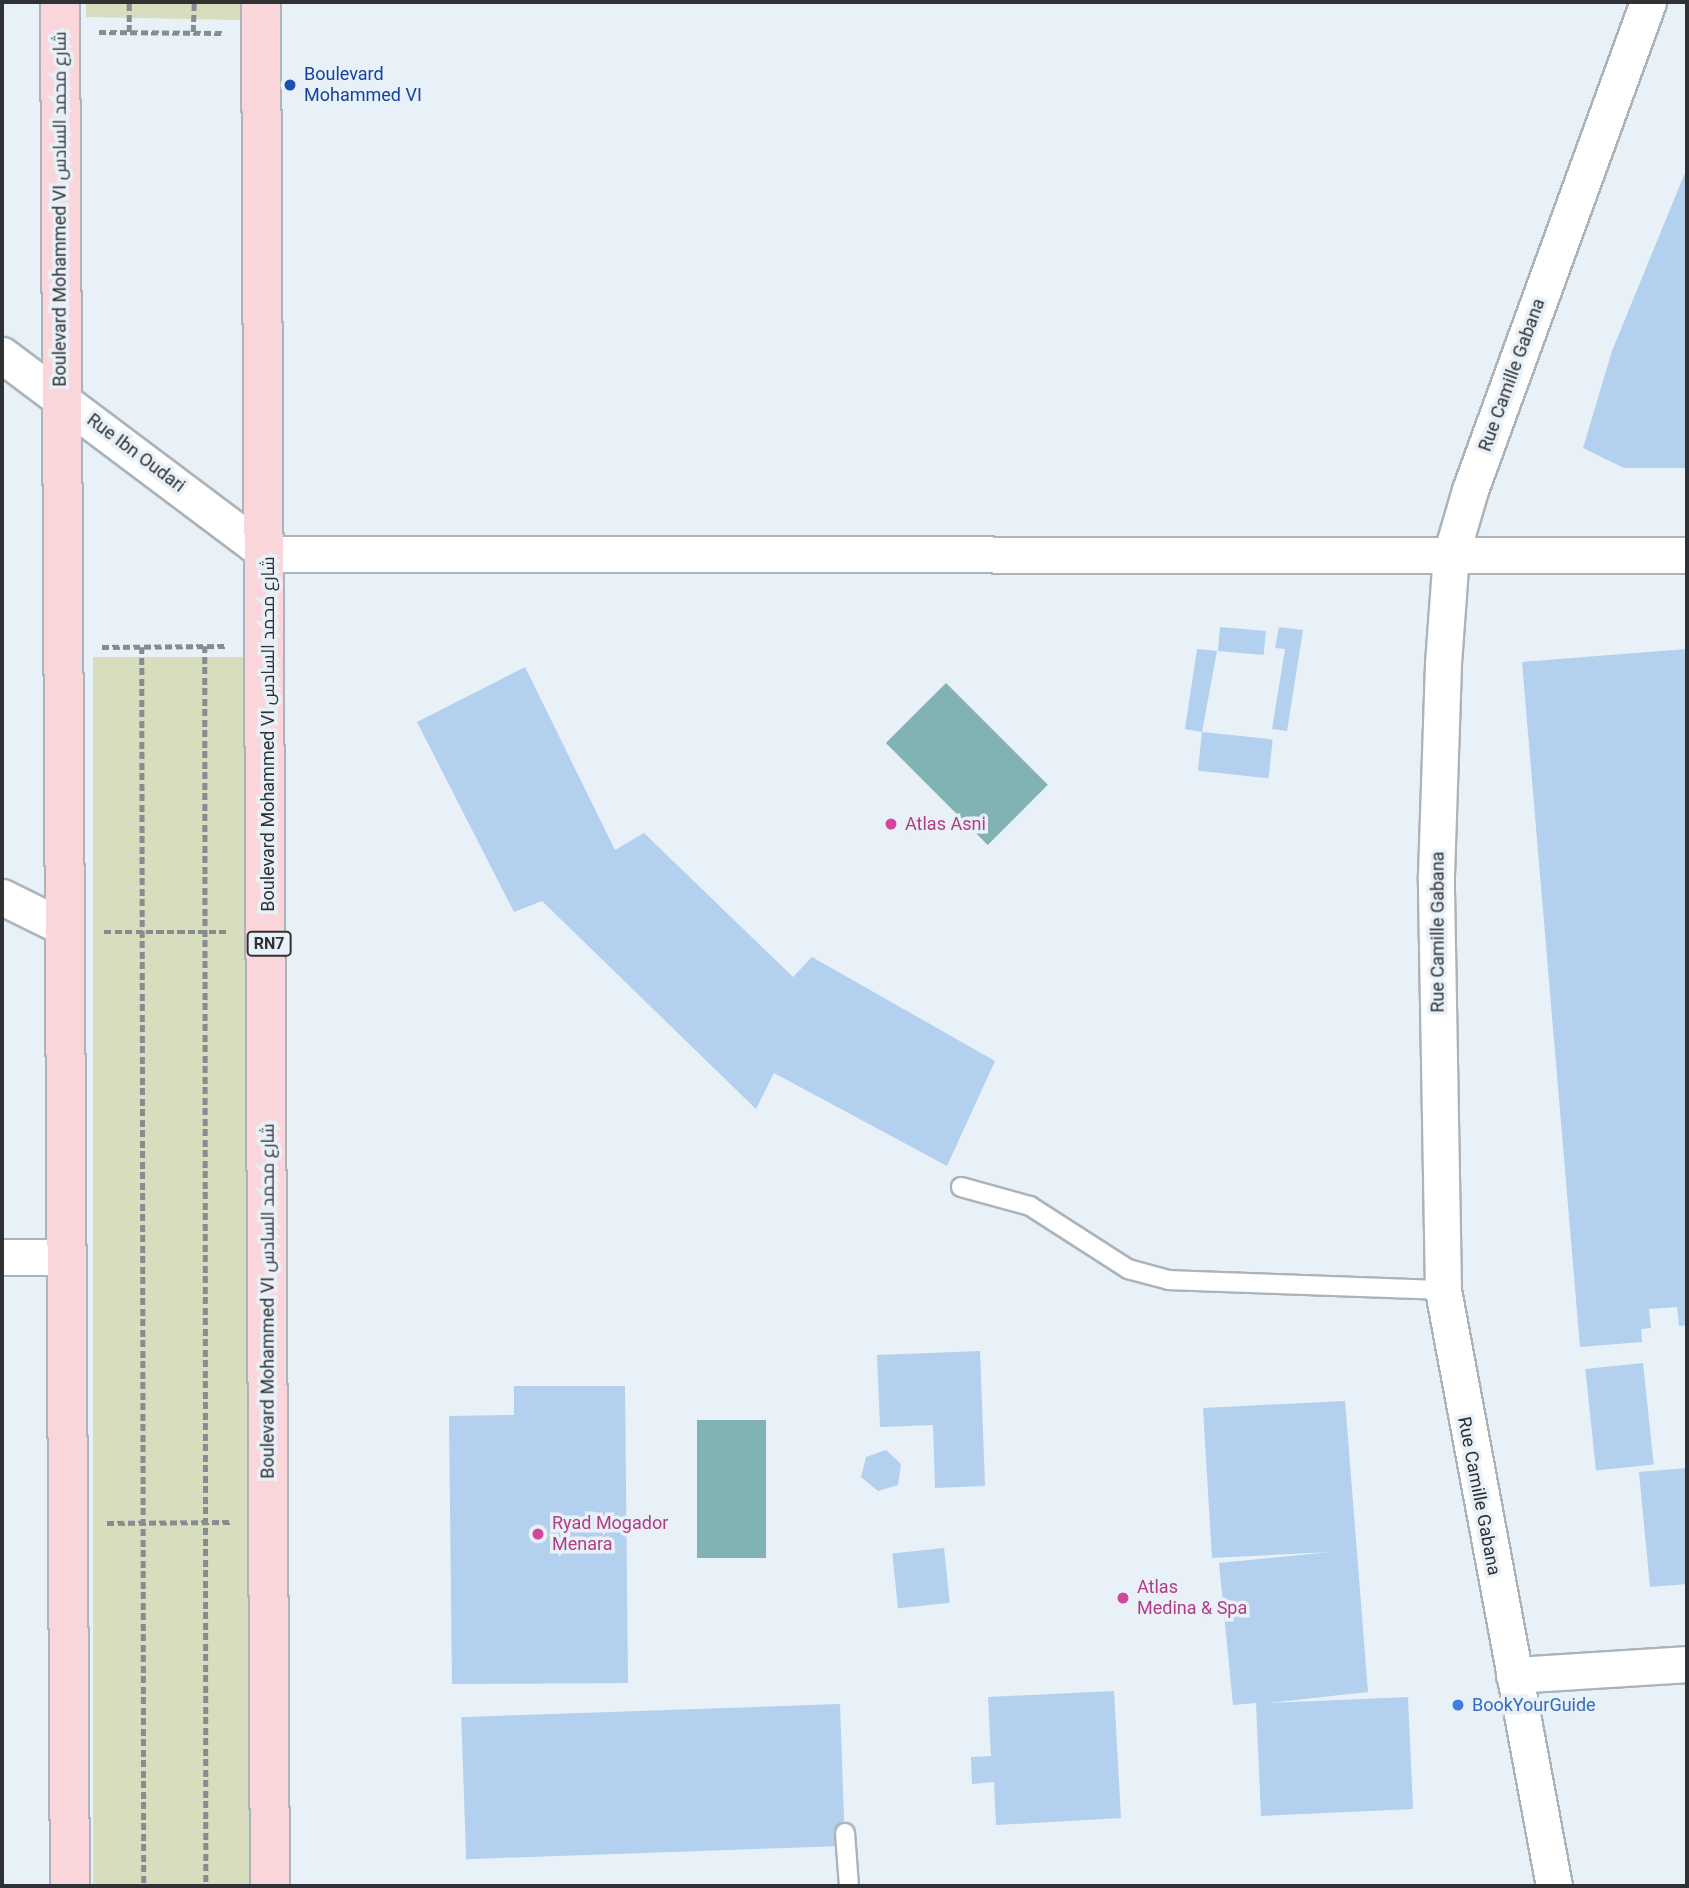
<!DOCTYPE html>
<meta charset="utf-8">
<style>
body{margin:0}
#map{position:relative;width:1689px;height:1888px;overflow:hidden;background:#e8f0f8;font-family:Roboto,Cairo,sans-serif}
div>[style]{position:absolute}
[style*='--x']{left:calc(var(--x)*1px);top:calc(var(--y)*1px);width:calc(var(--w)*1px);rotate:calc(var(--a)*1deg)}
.green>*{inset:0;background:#d7ddbd;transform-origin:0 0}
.water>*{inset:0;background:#81b2b4;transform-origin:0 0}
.building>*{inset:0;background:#b3d0ee;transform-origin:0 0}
.path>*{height:4.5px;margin-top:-2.25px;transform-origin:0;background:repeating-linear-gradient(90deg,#878c91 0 7px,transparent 0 10.5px)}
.roads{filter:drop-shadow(2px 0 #acb4bb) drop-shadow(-2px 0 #acb4bb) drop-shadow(0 2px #acb4bb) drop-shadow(0 -2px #acb4bb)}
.service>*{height:18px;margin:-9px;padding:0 9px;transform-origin:9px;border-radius:9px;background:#fff}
.minor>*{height:35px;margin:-17.5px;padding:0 17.5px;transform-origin:17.5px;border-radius:17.5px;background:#fff}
.primary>*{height:38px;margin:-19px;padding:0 19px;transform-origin:19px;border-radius:19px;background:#fad5d9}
.dots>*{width:19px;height:19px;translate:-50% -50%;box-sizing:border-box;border:4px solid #e8f0f8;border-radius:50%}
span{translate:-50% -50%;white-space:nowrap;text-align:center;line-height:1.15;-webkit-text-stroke:7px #e8f0f8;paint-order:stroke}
.shield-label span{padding:2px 5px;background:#e8f0f8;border:2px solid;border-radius:5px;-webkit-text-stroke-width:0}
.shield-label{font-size:16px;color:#2f3134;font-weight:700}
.transit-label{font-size:18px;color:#164399}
.left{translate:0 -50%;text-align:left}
.street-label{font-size:18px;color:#2f3134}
.hotel-label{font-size:18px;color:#b23c85}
.shop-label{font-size:18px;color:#366cbe}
.frame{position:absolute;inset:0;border:4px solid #2f3134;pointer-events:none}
</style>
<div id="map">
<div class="green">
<div style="clip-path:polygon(86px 2px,241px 2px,241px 20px,86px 17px)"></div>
<div style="left:93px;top:657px;width:158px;height:1229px"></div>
</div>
<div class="water">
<div style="left:946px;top:683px;width:144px;height:85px;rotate:45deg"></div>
<div style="left:697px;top:1420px;width:69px;height:138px"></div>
</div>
<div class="building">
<div style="clip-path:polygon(1687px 168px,1687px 468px,1624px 468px,1583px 448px,1612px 351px)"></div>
<div style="left:1220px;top:627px;width:46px;height:24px;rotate:5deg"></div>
<div style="clip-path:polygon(1279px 627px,1303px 630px,1287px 731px,1272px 729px,1285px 649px,1275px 648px)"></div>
<div style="clip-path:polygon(1197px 649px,1217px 651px,1202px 732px,1185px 729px)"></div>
<div style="clip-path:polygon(1687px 649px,1687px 1325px,1679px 1326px,1677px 1307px,1649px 1309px,1651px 1328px,1641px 1329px,1642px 1342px,1580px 1347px,1522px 662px)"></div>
<div style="clip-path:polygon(525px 667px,615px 850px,644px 833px,793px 977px,812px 957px,995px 1061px,947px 1166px,774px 1073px,756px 1109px,542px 901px,514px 912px,417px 722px)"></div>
<div style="left:1202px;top:732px;width:71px;height:39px;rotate:6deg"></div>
<div style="clip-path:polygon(980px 1351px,985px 1486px,935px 1488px,933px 1425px,880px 1427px,877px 1355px)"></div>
<div style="left:1643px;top:1363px;width:102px;height:58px;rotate:84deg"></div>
<div style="clip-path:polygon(514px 1386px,625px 1386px,628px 1683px,452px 1684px,449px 1416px,514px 1415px)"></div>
<div style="clip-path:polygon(1345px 1401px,1368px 1692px,1268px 1703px,1408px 1697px,1413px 1809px,1261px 1816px,1256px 1703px,1233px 1705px,1219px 1563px,1331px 1552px,1212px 1558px,1203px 1408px)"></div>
<div style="clip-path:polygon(886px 1450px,901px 1464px,898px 1485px,878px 1491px,861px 1477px,866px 1457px)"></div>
<div style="clip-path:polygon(1687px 1468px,1687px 1584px,1650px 1587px,1639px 1472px)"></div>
<div style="left:944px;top:1548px;width:55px;height:52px;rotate:84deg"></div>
<div style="clip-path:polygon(1114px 1691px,1121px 1818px,996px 1825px,994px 1782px,972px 1784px,971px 1757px,991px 1756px,988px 1697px)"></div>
<div style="left:840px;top:1704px;width:142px;height:379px;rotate:88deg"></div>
</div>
<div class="path">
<div style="--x:99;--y:32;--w:124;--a:0.5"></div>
<div style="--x:129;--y:32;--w:30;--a:-90"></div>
<div style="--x:193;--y:32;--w:30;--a:-88"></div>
<div style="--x:205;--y:646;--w:1240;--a:89.95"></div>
<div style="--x:102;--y:647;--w:124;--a:-0.5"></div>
<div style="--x:142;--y:647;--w:1239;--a:89.91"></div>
<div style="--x:104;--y:932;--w:125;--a:0"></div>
<div style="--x:107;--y:1523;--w:124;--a:-0.5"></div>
</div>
<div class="roads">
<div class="service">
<div style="--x:961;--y:1187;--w:72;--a:15.4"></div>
<div style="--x:1030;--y:1206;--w:117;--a:32.7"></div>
<div style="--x:1128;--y:1269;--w:42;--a:15"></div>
<div style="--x:1169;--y:1280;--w:274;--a:2.1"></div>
<div style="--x:845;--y:1833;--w:53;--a:85.7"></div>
</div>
<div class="minor">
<div style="--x:2;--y:355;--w:331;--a:36.9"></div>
<div style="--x:267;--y:554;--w:1420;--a:0.04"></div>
<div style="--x:2;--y:897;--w:70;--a:26.2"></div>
<div style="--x:2;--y:1257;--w:65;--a:0"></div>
<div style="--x:1514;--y:1675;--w:173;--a:-3.6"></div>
<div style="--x:1554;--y:1886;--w:606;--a:-100.55"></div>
<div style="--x:1443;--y:1290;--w:415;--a:-91"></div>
<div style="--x:1436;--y:875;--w:212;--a:-88.1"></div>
<div style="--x:1443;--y:663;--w:108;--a:-85.8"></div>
<div style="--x:1451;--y:555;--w:68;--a:-73.7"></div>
<div style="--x:1470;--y:490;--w:519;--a:-69.96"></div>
</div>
<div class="primary">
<div style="--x:60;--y:2;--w:1884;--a:89.7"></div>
<div style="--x:261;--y:2;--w:1884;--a:89.73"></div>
</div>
</div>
<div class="dots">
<div style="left:290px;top:85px;background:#1a4fb4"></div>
<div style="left:891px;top:824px;background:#d1479c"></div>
<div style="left:538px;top:1534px;background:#d1479c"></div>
<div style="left:1123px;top:1598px;background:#d1479c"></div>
<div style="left:1458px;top:1705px;background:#3f7fe0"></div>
</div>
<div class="shield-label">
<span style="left:269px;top:944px">RN7</span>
</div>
<div class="transit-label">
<span class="left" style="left:304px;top:85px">Boulevard<br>Mohammed VI</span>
</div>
<div class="street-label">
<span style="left:60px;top:209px;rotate:-90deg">Boulevard Mohammed VI شارع محمد السادس</span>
<span style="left:1512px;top:375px;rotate:-70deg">Rue Camille Gabana</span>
<span style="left:136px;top:453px;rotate:37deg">Rue Ibn Oudari</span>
<span style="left:268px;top:734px;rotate:-90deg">Boulevard Mohammed VI شارع محمد السادس</span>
<span style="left:1438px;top:932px;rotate:-90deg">Rue Camille Gabana</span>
<span style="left:268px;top:1301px;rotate:-90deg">Boulevard Mohammed VI شارع محمد السادس</span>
<span style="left:1479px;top:1496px;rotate:79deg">Rue Camille Gabana</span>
</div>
<div class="hotel-label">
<span class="left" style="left:905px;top:824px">Atlas Asni</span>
<span class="left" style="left:552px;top:1534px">Ryad Mogador<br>Menara</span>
<span class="left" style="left:1137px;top:1598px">Atlas<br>Medina &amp; Spa</span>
</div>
<div class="shop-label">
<span class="left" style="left:1472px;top:1705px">BookYourGuide</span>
</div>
<div class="frame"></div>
</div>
